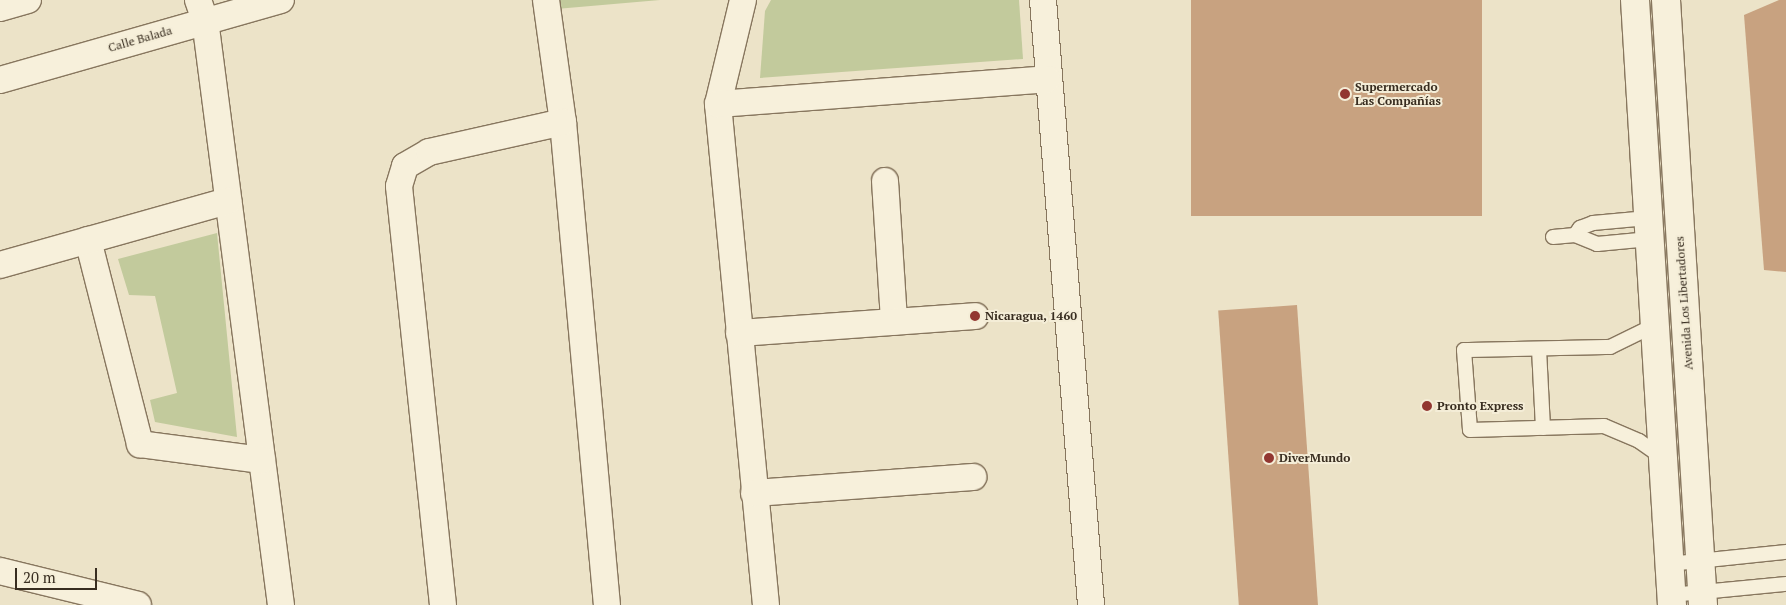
<!DOCTYPE html>
<meta charset="utf-8">
<style>
body{margin:0}
#map{position:relative;width:1786px;height:605px;overflow:hidden;background:#ece3c8;font-family:"PT Serif",serif}
div>[style]{position:absolute}
[style*='--x']{left:calc(var(--x)*1px);top:calc(var(--y)*1px);width:calc(var(--w)*1px);rotate:calc(var(--a)*1deg)}
.green>*{inset:0;background:#c2ca9c}
.building>*{inset:0;background:#c8a280;transform-origin:0 0}
.roads{filter:drop-shadow(1px 0 #87765e) drop-shadow(-1px 0 #87765e) drop-shadow(0 1px #87765e) drop-shadow(0 -1px #87765e)}
.lane>*{height:14px;margin:-7px;padding:0 7px;transform-origin:7px;border-radius:7px;background:#f7f0db}
.street>*{height:26px;margin:-13px;padding:0 13px;transform-origin:13px;border-radius:13px;background:#f7f0db}
.secondary>*{height:28px;margin:-14px;padding:0 14px;transform-origin:14px;border-radius:14px;background:#f7f0db}
.dots>*{width:14px;height:14px;translate:-50% -50%;box-sizing:border-box;border:2px solid #f4edd7;border-radius:50%}
span{translate:-50% -50%;white-space:nowrap;text-align:center;line-height:1.15;-webkit-text-stroke:4px #f4edd7;paint-order:stroke}
.street-label{font-size:12px;color:#382d20}
.poi-label{font-size:12px;color:#382d20;font-weight:700}
.left{translate:0 -50%;text-align:left}
.scale{position:absolute;left:15px;top:568px;width:82px;height:22px;box-sizing:border-box;border:2px solid #382d20;border-top:0;padding-left:6px;font-size:15px;line-height:18px;white-space:nowrap;color:#382d20;-webkit-text-stroke:4px #f4edd7;paint-order:stroke}
</style>
<div id="map">
<div class="green">
<div style="clip-path:polygon(555px 0,660px 0,556px 9px)"></div>
<div style="clip-path:polygon(771px 0,1019px 0,1023px 59px,760px 78px,765px 11px)"></div>
<div style="clip-path:polygon(217px 233px,237px 437px,155px 422px,150px 400px,177px 393px,155px 296px,129px 295px,118px 259px)"></div>
</div>
<div class="building">
<div style="left:1191px;top:0;width:291px;height:216px"></div>
<div style="clip-path:polygon(1779px 0,1786px 0,1786px 272px,1764px 270px,1744px 15px)"></div>
<div style="left:1297px;top:305px;width:301px;height:79px;rotate:86deg"></div>
</div>
<div class="roads">
<div class="lane">
<div style="--x:1575;--y:235;--w:9;--a:-54"></div>
<div style="--x:1580;--y:228;--w:14;--a:-21"></div>
<div style="--x:1593;--y:223;--w:55;--a:-5.2"></div>
<div style="--x:1553;--y:237;--w:22;--a:-5"></div>
<div style="--x:1575;--y:235;--w:24;--a:22"></div>
<div style="--x:1597;--y:244;--w:53;--a:-5.4"></div>
<div style="--x:1655;--y:325;--w:50;--a:153.9"></div>
<div style="--x:1610;--y:347;--w:146;--a:178.8"></div>
<div style="--x:1464;--y:350;--w:80;--a:85.7"></div>
<div style="--x:1470;--y:430;--w:134;--a:-1.7"></div>
<div style="--x:1604;--y:426;--w:38;--a:23"></div>
<div style="--x:1639;--y:441;--w:28;--a:35"></div>
<div style="--x:1539;--y:349;--w:79;--a:87.1"></div>
<div style="--x:1669;--y:564;--w:118;--a:-5.9"></div>
<div style="--x:1671;--y:595;--w:116;--a:-5.5"></div>
</div>
<div class="street">
<div style="--x:198;--y:0;--w:21;--a:71"></div>
<div style="--x:205;--y:20;--w:590;--a:82.6"></div>
<div style="--x:546;--y:0;--w:123;--a:82.1"></div>
<div style="--x:563;--y:122;--w:485;--a:84.8"></div>
<div style="--x:743;--y:0;--w:107;--a:103.5"></div>
<div style="--x:718;--y:104;--w:503;--a:84.53"></div>
<div style="--x:1043;--y:0;--w:607;--a:85.46"></div>
<div style="--x:0;--y:8;--w:29;--a:-16"></div>
<div style="--x:0;--y:80;--w:292;--a:-15.9"></div>
<div style="--x:718;--y:104;--w:330;--a:-4.3"></div>
<div style="--x:885;--y:181;--w:141;--a:86.3"></div>
<div style="--x:88;--y:240;--w:211;--a:75.7"></div>
<div style="--x:140;--y:444;--w:123;--a:7.5"></div>
<div style="--x:0;--y:265;--w:237;--a:-15.7"></div>
<div style="--x:739;--y:333;--w:237;--a:-4.1"></div>
<div style="--x:754;--y:493;--w:220;--a:-4.2"></div>
<div style="--x:0;--y:571;--w:142;--a:13.8"></div>
<div style="--x:443;--y:605;--w:421;--a:-96"></div>
<div style="--x:399;--y:186;--w:21;--a:-73"></div>
<div style="--x:405;--y:166;--w:28;--a:-30"></div>
<div style="--x:429;--y:152;--w:137;--a:-12.6"></div>
</div>
<div class="secondary">
<div style="--x:1635;--y:0;--w:606;--a:86.5"></div>
<div style="--x:1666;--y:0;--w:606;--a:86.5"></div>
</div>
</div>
<div class="dots">
<div style="left:1345px;top:94px;background:#923731"></div>
<div style="left:975px;top:316px;background:#923731"></div>
<div style="left:1427px;top:406px;background:#923731"></div>
<div style="left:1269px;top:458px;background:#923731"></div>
</div>
<div class="street-label">
<span style="left:140px;top:39px;rotate:-16deg">Calle Balada</span>
<span style="left:1684px;top:303px;rotate:-94deg">Avenida Los Libertadores</span>
</div>
<div class="poi-label">
<span class="left" style="left:1355px;top:94px">Supermercado<br>Las Compañías</span>
<span class="left" style="left:985px;top:316px">Nicaragua, 1460</span>
<span class="left" style="left:1437px;top:406px">Pronto Express</span>
<span class="left" style="left:1279px;top:458px">DiverMundo</span>
</div>
<div class="scale">20 m</div>
</div>
